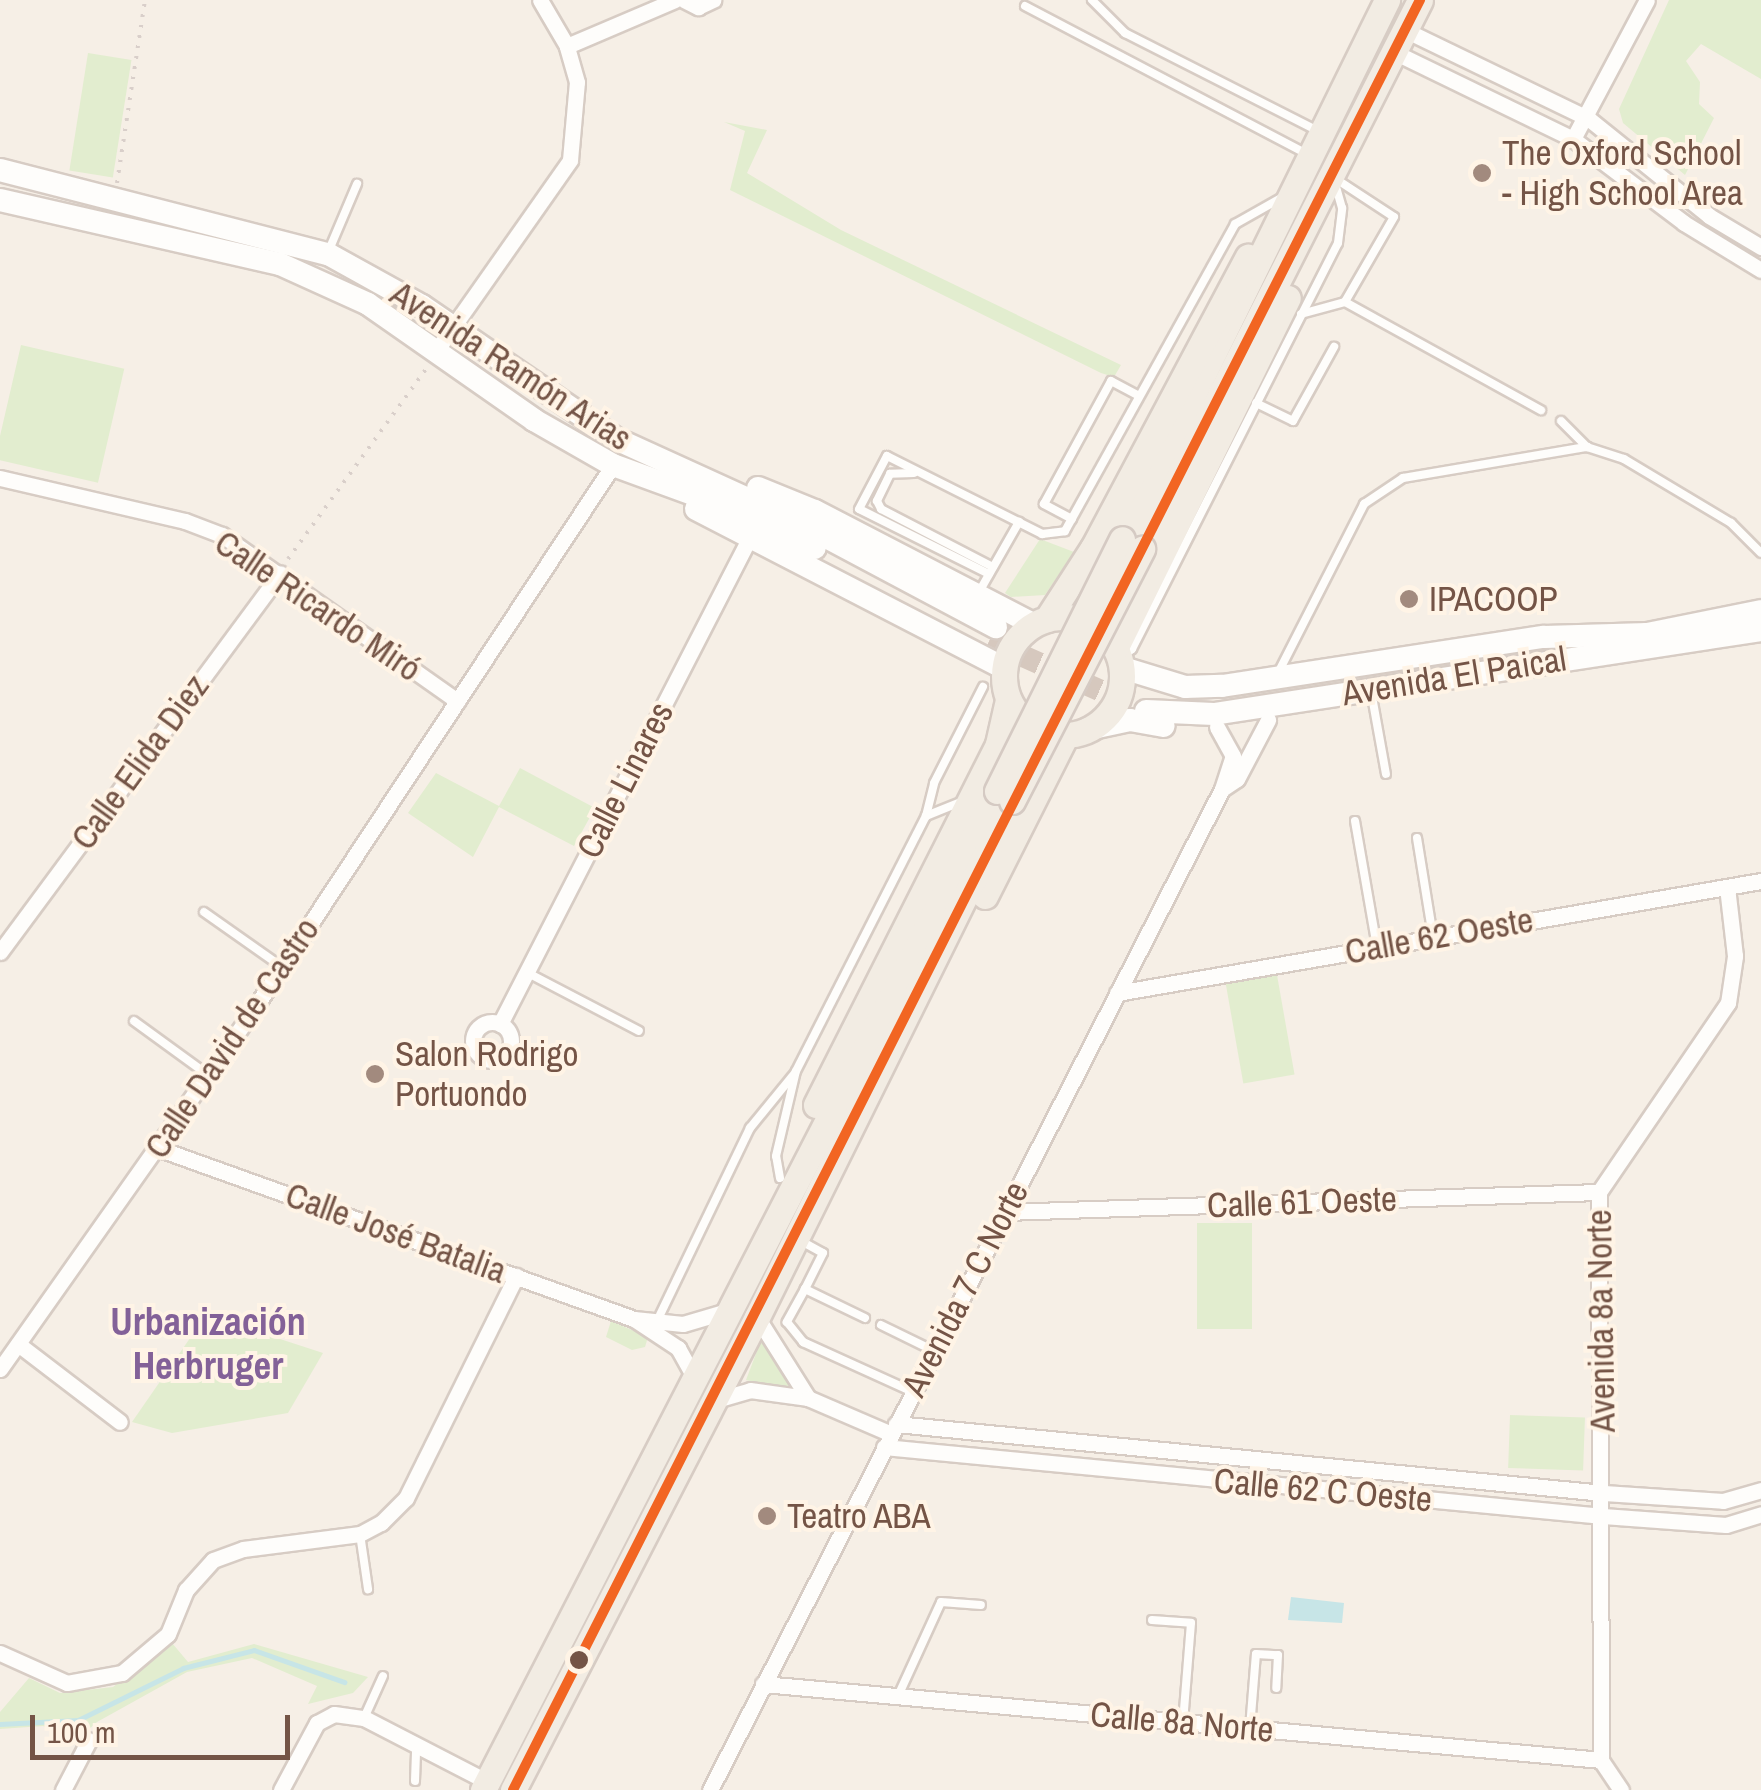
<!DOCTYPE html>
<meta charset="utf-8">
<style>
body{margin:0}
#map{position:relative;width:1761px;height:1790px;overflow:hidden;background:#f6efe6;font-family:"Archivo Narrow",sans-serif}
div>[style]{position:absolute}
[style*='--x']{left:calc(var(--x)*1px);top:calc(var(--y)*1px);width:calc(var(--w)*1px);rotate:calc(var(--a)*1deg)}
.green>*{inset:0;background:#e2edcf;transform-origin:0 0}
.water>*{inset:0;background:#c7e5e7}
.stream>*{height:5px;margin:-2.5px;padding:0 2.5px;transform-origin:2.5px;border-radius:2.5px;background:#c7e5e7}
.secondary-tunnel>*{height:22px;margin-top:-11px;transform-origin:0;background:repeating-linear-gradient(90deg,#d6c8be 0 22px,transparent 0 33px)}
.path>*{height:4px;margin-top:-2px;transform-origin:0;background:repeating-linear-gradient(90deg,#d9cfca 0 2.5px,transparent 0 10.5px)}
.roads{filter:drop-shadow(2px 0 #d7ccc4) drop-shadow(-2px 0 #d7ccc4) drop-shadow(0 2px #d7ccc4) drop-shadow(0 -2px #d7ccc4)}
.lane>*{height:8px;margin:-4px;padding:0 4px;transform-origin:4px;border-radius:4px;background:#fefdfb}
.street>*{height:15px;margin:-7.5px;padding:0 7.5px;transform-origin:7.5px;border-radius:7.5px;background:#fefdfb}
.street>.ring{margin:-7.5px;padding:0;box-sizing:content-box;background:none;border:15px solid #fefdfb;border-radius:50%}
.secondary>*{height:22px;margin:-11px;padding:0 11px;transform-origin:11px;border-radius:11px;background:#fefdfb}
.primary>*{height:25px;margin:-12.5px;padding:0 12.5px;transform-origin:12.5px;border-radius:12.5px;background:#f2ece3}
.primary>.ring{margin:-12.5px;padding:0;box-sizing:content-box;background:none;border:25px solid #f2ece3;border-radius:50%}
.bridges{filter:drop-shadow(2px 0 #d5cac3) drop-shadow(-2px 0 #d5cac3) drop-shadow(0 2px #d5cac3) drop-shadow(0 -2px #d5cac3)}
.primary-bridge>*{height:25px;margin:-12.5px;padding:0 12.5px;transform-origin:12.5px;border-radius:12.5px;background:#f2ece3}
.bus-1>*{height:10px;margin:-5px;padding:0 5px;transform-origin:5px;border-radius:5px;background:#f26522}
.dots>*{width:28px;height:28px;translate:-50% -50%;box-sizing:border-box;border:5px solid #fff4e6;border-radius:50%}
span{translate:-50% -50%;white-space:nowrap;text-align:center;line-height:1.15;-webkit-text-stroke:8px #fff4e6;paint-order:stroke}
.poi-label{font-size:35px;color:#745446}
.left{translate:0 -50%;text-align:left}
.street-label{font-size:35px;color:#745446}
.neighbourhood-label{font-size:38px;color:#836198;font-weight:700}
.scale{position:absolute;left:30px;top:1715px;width:260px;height:45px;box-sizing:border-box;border:5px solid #745446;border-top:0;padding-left:12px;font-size:30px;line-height:35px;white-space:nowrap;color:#745446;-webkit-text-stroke:8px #fff4e6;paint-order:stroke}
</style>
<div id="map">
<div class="green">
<div style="clip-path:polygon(1669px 0,1761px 0,1761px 79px,1701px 44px,1686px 61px,1700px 82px,1699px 104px,1714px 118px,1685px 175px,1623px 123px,1619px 109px)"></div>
<div style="left:88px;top:53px;width:44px;height:119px;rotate:9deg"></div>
<div style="clip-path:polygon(724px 122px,767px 130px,747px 173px,841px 230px,1121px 365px,1114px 377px,1101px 373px,730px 190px,745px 131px)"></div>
<div style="left:21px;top:345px;width:106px;height:117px;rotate:13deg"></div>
<div style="clip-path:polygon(1040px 539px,1074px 552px,1045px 595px,1011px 597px,1005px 593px)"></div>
<div style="clip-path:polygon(520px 768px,595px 808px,574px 846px,499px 807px,473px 857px,408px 813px,436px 773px,499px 806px)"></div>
<div style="left:1277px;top:975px;width:101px;height:52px;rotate:80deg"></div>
<div style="left:1197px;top:1223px;width:55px;height:106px"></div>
<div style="clip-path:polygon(206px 1315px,323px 1353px,288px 1413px,172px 1433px,132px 1422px)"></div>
<div style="clip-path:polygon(611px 1321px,648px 1337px,645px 1347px,632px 1350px,606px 1337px)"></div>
<div style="clip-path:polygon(760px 1343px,763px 1343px,794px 1391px,746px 1380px)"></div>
<div style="left:1510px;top:1415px;width:75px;height:53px;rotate:2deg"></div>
<div style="clip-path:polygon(172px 1643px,188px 1662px,254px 1644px,368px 1677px,353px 1693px,308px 1704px,317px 1686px,252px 1658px,187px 1672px,97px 1722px,76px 1741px,43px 1726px,0 1729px,0 1712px,29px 1678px,60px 1693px,113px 1687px)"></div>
</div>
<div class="water">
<div style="clip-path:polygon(1291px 1597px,1344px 1603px,1342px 1623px,1288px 1620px)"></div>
</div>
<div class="stream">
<div style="--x:0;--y:1724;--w:78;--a:-2.9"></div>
<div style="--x:78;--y:1720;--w:117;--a:-26.3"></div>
<div style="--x:183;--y:1668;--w:73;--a:-14.2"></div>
<div style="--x:254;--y:1650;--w:96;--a:19.6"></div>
</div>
<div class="secondary-tunnel">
<div style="--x:989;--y:641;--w:172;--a:24"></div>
</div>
<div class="path">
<div style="--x:117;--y:183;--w:185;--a:-81.3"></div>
<div style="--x:288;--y:559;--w:235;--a:-54"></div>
</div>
<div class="roads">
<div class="lane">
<div style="--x:1092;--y:0;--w:47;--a:45"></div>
<div style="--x:1125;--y:33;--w:216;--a:26.9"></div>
<div style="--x:1025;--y:6;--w:318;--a:27.7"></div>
<div style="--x:1336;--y:179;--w:69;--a:33.2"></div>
<div style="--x:1394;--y:217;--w:98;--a:120"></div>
<div style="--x:329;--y:250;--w:72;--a:-67"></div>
<div style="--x:1301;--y:314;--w:46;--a:-15.3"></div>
<div style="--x:1345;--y:302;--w:224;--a:28.9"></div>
<div style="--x:1256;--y:403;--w:41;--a:25.9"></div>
<div style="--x:1293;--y:421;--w:85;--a:-61"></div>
<div style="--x:1561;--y:421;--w:37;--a:45"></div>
<div style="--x:914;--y:473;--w:24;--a:178"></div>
<div style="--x:890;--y:474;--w:30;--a:116"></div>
<div style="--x:877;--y:501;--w:9;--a:63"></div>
<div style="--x:881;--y:509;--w:126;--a:27.4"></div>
<div style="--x:1072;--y:519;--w:32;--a:-152"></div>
<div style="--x:1044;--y:504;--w:140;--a:-61.4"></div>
<div style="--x:1111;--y:381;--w:32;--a:28"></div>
<div style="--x:989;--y:574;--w:145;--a:-153.4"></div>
<div style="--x:859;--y:509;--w:60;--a:-62.2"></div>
<div style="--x:887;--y:456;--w:174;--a:26.7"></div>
<div style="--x:1042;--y:534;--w:23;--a:-7"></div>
<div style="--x:1065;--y:531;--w:351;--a:-61"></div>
<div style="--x:1235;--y:224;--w:55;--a:-29.4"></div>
<div style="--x:979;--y:592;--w:81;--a:-60.3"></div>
<div style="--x:1120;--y:658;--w:15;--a:-37"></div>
<div style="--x:1132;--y:649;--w:455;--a:-63.1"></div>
<div style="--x:1338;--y:243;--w:35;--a:-83"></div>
<div style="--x:1342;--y:208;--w:25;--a:-106"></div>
<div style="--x:1278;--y:673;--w:190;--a:-63"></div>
<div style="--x:1364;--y:504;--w:47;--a:-33.7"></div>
<div style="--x:1403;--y:478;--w:187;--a:-9.6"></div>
<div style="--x:1587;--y:447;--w:39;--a:18"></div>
<div style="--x:1624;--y:459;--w:125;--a:30.9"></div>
<div style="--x:1731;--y:523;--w:42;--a:45"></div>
<div style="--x:1373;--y:702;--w:73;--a:79.8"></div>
<div style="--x:926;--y:816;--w:34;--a:-76"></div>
<div style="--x:934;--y:783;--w:108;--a:-63"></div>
<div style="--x:1355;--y:821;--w:128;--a:80.1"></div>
<div style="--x:1417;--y:838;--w:100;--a:80.8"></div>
<div style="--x:204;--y:912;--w:95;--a:35.2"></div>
<div style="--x:528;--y:973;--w:125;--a:27.6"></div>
<div style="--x:134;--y:1021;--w:92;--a:36.1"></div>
<div style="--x:780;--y:1178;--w:22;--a:-100"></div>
<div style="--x:776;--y:1156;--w:87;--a:-76.8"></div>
<div style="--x:796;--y:1071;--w:286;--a:-63"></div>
<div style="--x:926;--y:816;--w:37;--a:-22"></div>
<div style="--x:801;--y:1241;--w:25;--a:29"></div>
<div style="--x:823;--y:1253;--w:40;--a:116.6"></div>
<div style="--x:659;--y:1317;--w:210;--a:-64.3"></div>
<div style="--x:750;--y:1128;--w:70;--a:-50.8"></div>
<div style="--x:865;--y:1318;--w:67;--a:-154.2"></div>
<div style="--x:805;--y:1289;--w:38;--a:119"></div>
<div style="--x:787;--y:1322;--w:26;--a:51"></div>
<div style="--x:803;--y:1342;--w:121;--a:24.4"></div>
<div style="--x:881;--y:1325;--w:59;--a:26.1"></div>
<div style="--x:360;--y:1534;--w:56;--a:81.7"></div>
<div style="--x:1152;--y:1620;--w:39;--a:4"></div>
<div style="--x:1191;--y:1623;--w:99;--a:94.6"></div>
<div style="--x:898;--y:1696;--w:103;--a:-65.4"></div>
<div style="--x:941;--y:1602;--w:40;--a:4.3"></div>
<div style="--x:364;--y:1718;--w:46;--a:-65.7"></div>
<div style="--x:1250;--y:1728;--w:74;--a:-85.4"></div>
<div style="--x:1256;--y:1654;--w:22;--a:3"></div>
<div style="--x:1278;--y:1655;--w:33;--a:93"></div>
<div style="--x:415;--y:1781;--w:35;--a:-88"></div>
</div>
<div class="street">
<div style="--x:684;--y:0;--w:16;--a:27"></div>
<div style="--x:698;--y:7;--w:17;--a:-25"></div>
<div style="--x:1405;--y:30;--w:204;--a:25.8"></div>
<div style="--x:1589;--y:119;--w:154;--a:38.9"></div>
<div style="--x:1709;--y:216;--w:61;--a:30.8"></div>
<div style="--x:567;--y:46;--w:117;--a:-23.1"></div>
<div style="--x:1394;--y:52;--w:199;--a:25.9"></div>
<div style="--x:1573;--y:139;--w:139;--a:37.1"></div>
<div style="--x:1684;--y:223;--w:90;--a:31.4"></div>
<div style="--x:1573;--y:139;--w:157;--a:-62"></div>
<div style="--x:436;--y:351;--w:233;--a:-54.9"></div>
<div style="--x:570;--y:160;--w:78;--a:-84.9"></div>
<div style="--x:577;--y:82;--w:37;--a:-106"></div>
<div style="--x:567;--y:46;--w:53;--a:-120.4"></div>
<div style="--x:0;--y:478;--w:190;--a:13.1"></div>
<div style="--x:185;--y:521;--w:40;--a:21"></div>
<div style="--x:222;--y:535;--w:288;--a:35.2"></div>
<div style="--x:1222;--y:789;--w:18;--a:-34"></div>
<div style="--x:1237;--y:779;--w:67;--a:-62.3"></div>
<div style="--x:0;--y:952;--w:471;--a:-53.5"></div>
<div style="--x:1117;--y:993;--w:654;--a:-9.87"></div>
<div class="ring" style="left:473px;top:1022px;width:23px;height:23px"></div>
<div style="--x:500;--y:1024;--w:547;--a:-62.83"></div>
<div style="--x:157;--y:1148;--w:507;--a:19.72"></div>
<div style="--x:634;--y:1319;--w:53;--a:33.4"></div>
<div style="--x:678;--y:1348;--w:33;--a:61"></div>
<div style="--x:1005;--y:1212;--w:594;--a:-1.93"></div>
<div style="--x:757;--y:1317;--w:96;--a:57.8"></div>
<div style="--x:634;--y:1319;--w:49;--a:5.8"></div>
<div style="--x:683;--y:1324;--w:46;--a:-16.5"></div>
<div style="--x:18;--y:1344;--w:128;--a:37.4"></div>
<div style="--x:0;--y:1369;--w:451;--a:-54.8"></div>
<div style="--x:260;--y:1000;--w:641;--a:-56.58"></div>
<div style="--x:716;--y:1400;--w:35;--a:-16"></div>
<div style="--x:750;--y:1390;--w:59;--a:7.9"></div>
<div style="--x:808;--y:1398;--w:90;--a:23.4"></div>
<div style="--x:896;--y:1424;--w:711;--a:5.57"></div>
<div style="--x:1604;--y:1493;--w:119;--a:3.8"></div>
<div style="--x:1723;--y:1501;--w:40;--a:-16"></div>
<div style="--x:884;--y:1447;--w:722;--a:5.48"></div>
<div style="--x:1603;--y:1516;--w:123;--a:4.2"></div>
<div style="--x:1726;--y:1525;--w:37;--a:-17"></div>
<div style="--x:0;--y:1653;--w:73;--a:24.1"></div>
<div style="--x:67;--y:1683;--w:56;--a:-10.3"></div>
<div style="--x:122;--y:1673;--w:60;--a:-40.3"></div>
<div style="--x:168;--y:1634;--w:48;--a:-67.8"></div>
<div style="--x:186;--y:1590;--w:40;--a:-48"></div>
<div style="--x:213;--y:1560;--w:32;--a:-20"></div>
<div style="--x:243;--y:1549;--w:118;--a:-7.3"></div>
<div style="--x:360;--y:1534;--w:24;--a:-28"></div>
<div style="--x:381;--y:1523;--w:35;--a:-45"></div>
<div style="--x:406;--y:1498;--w:248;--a:-63.6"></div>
<div style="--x:763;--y:1684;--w:841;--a:5.18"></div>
<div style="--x:63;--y:1790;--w:56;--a:-62.5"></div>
<div style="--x:281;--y:1790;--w:76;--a:-61.8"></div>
<div style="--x:317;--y:1723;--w:19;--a:-28"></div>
<div style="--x:334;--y:1714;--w:30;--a:8"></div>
<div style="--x:364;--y:1718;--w:140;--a:27.3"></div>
<div style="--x:710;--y:1790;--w:1124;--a:-62.91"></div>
<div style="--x:1222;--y:789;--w:35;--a:-72"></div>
<div style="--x:1233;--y:756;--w:33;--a:-119"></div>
<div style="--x:1621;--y:1790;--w:36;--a:-124"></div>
<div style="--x:1601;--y:1760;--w:568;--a:-90.2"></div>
<div style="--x:1599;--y:1192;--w:229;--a:-55.7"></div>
<div style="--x:1728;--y:1003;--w:48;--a:-81.5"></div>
<div style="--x:1735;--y:956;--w:69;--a:-96.6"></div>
</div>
<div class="secondary">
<div style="--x:0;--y:170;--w:339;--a:14.4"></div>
<div style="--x:328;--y:254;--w:107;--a:29"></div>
<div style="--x:422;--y:306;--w:235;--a:34.4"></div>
<div style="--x:616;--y:439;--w:202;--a:24.5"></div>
<div style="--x:800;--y:523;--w:222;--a:28"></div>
<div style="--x:0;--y:200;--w:287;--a:12.9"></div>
<div style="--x:280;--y:264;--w:97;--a:24.4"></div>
<div style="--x:368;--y:304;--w:203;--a:34.9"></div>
<div style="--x:534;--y:420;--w:91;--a:29.7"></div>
<div style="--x:613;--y:465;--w:105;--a:20"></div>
<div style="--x:712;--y:501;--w:113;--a:24.5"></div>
<div style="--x:758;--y:488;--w:61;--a:22"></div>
<div style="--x:815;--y:511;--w:246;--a:27.4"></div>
<div style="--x:696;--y:509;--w:347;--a:27.3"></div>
<div style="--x:1637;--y:636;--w:126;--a:-11.4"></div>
<div style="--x:1123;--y:668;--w:65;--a:17"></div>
<div style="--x:1185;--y:687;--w:37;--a:-2"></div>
<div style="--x:1222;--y:686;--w:326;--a:-8.7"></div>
<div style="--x:1544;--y:637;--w:104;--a:-1.7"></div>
<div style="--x:1146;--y:711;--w:68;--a:2.5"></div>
<div style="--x:1214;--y:714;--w:553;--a:-8.73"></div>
<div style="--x:1088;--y:729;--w:43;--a:-12.1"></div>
<div style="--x:1130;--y:720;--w:34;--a:10"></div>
</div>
<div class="primary">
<div style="--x:1122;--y:539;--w:601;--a:-63.82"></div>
<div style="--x:1142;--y:549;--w:615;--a:-63.14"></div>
<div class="ring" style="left:1004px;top:617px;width:93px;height:93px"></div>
<div style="--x:1047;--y:619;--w:85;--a:-57.1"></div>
<div style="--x:1093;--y:548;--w:330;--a:-62"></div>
<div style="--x:1116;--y:647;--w:389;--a:-63.8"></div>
<div style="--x:985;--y:896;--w:180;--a:-63.3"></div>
<div style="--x:816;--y:1105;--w:404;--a:-63.2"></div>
<div style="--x:998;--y:744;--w:45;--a:-77.2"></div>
<div style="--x:483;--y:1790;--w:1123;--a:-62.77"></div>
<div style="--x:513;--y:1790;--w:532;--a:-62.71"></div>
<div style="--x:757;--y:1317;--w:576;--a:-63.7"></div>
</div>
</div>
<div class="bridges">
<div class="primary-bridge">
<div style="--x:997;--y:791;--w:281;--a:-63.6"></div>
<div style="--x:1012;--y:801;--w:284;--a:-62.7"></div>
</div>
</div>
<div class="bus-1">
<div style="--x:513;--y:1790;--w:2007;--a:-63.13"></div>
</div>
<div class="dots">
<div style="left:1482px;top:173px;background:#a28a7e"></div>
<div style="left:1409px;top:599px;background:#a28a7e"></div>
<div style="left:375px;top:1074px;background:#a28a7e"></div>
<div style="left:767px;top:1516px;background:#a28a7e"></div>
<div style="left:579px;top:1660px;background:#745446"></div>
</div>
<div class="poi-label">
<span class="left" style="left:1502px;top:173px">The Oxford School<br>- High School Area</span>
<span class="left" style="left:1429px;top:599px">IPACOOP</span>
<span class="left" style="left:395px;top:1074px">Salon Rodrigo<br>Portuondo</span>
<span class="left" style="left:787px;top:1516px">Teatro ABA</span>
</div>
<div class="street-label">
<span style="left:511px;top:366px;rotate:33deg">Avenida Ramón Arias</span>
<span style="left:318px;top:606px;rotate:34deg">Calle Ricardo Miró</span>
<span style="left:1454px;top:676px;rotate:-9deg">Avenida El Paical</span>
<span style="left:140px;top:762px;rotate:-54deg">Calle Elida Diez</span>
<span style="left:625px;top:780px;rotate:-63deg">Calle Linares</span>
<span style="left:1439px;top:936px;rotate:-10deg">Calle 62 Oeste</span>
<span style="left:232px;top:1038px;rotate:-56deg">Calle David de Castro</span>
<span style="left:1302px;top:1202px;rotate:-2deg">Calle 61 Oeste</span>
<span style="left:396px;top:1233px;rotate:20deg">Calle José Batalia</span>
<span style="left:965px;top:1289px;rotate:-63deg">Avenida 7 C Norte</span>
<span style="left:1601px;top:1321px;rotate:-91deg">Avenida 8a Norte</span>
<span style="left:1323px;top:1490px;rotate:5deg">Calle 62 C Oeste</span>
<span style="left:1182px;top:1722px;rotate:5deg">Calle 8a Norte</span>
</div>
<div class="neighbourhood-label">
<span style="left:208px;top:1344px">Urbanización<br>Herbruger</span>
</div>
<div class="scale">100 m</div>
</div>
